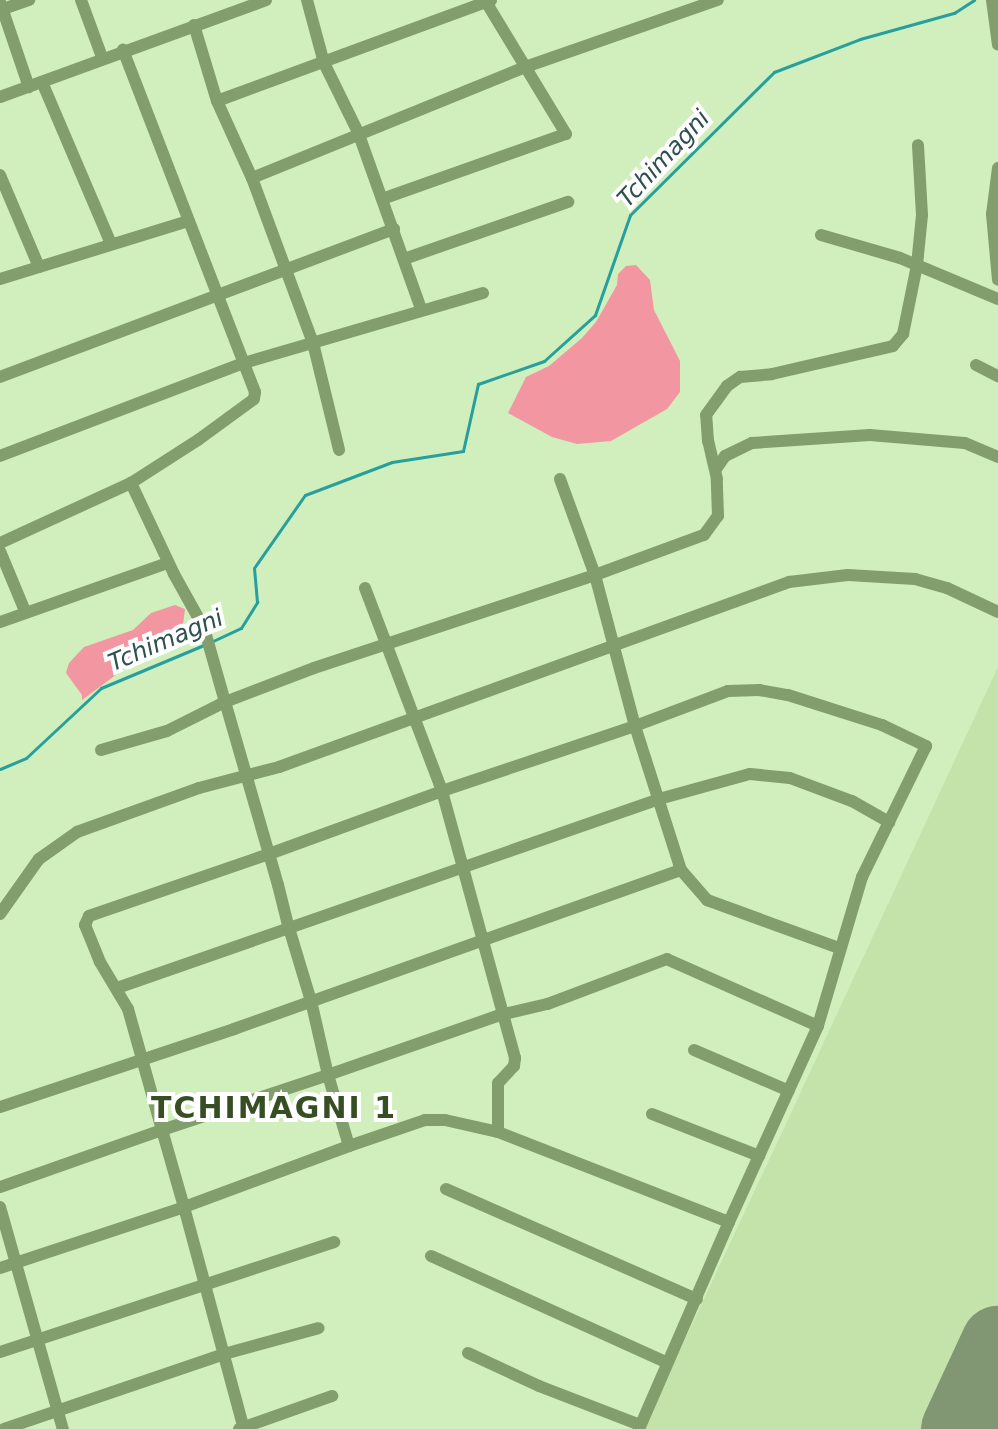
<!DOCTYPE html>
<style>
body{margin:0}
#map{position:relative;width:998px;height:1429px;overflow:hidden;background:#d1eebd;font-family:"DejaVu Sans",sans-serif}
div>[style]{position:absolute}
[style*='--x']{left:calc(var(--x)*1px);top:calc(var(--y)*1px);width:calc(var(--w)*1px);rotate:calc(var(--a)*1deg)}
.built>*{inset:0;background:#c3e3ab}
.green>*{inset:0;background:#f296a1}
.stream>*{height:3px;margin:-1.5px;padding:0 1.5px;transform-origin:1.5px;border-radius:1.5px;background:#279f9d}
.runway>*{height:74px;margin:-37px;padding:0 37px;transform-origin:37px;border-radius:37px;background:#819672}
.minor>*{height:12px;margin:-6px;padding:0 6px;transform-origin:6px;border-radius:6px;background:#829e6d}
span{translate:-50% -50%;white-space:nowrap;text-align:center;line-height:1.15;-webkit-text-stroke:8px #fff;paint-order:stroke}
.water-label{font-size:24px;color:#2f504f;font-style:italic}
.district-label{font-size:30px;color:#374e24;font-weight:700;letter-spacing:2px}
</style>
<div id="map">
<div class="built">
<div style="clip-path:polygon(998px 667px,998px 1429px,643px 1429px,791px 1113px)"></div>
</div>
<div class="green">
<div style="clip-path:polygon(636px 265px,650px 280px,654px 310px,680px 361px,680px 392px,667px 409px,611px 441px,577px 444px,552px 437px,508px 413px,526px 377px,549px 366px,582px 338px,596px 322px,617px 285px,618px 274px,626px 266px)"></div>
<div style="clip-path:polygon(175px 605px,185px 609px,183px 625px,82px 700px,82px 695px,66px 673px,69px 663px,84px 647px,133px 630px,151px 613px)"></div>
</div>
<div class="stream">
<div style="--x:213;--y:641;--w:31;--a:-25"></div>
<div style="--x:241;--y:628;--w:31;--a:-58"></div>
<div style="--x:257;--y:602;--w:34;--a:-95"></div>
<div style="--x:254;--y:568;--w:89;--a:-55.1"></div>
<div style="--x:305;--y:495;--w:93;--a:-20.8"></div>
<div style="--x:392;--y:462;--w:72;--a:-8.8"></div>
<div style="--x:463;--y:451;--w:69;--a:-77.4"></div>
<div style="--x:478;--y:384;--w:70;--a:-19.2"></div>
<div style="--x:544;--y:361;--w:69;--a:-42"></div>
<div style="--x:595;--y:315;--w:106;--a:-70.7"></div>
<div style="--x:630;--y:215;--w:203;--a:-44.8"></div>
<div style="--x:774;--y:72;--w:92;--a:-21"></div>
<div style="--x:860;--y:39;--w:98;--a:-15.5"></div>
<div style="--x:954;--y:13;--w:24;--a:-33"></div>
<div style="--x:0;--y:769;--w:28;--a:-23"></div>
<div style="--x:26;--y:758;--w:103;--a:-43"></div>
<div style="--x:101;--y:688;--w:114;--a:-22.7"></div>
</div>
<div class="runway">
<div style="--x:958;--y:1429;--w:95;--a:-65.1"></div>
</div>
<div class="minor">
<div style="--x:81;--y:0;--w:61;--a:69.8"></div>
<div style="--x:307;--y:0;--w:65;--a:74.9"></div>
<div style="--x:324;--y:63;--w:77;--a:63.8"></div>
<div style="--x:358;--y:132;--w:188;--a:70.4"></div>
<div style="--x:992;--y:0;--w:45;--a:82.4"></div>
<div style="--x:0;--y:2;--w:90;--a:71.2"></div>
<div style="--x:0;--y:10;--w:31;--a:-19"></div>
<div style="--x:194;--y:25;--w:79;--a:73.2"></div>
<div style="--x:217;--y:101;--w:85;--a:65.6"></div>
<div style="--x:252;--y:178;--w:176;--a:69.7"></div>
<div style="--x:313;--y:343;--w:110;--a:76.3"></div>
<div style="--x:42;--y:82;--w:176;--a:66.9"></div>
<div style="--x:0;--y:97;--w:283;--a:-20"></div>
<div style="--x:217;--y:101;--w:292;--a:-20.2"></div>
<div style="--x:998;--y:168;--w:46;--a:97.4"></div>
<div style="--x:992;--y:214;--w:66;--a:84.8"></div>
<div style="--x:0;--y:175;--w:100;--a:67"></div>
<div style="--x:252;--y:178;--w:298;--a:-22.1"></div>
<div style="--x:528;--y:66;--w:201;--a:-19.2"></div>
<div style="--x:382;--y:199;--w:195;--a:-19.5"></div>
<div style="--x:566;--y:134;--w:157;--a:-121.2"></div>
<div style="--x:821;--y:235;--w:82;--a:16.2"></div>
<div style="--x:900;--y:258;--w:106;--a:22.7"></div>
<div style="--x:404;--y:259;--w:174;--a:-19.2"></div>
<div style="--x:0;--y:279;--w:197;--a:-17.1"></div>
<div style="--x:976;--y:365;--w:25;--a:27"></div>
<div style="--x:0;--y:377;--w:421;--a:-20.6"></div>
<div style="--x:0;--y:456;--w:261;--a:-20.9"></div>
<div style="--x:244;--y:363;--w:249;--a:-16.3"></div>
<div style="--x:716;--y:469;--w:16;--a:-55"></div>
<div style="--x:725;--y:456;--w:30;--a:-26"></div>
<div style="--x:752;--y:443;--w:118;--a:-3.9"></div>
<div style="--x:870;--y:435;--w:95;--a:4.8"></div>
<div style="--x:965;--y:443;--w:36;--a:23"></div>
<div style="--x:560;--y:479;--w:102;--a:70"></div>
<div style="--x:595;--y:575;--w:156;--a:75.2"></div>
<div style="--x:635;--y:726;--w:151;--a:72.3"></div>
<div style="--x:681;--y:870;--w:40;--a:49"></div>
<div style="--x:707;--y:900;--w:140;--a:20"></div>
<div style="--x:0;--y:543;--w:144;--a:-24.6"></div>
<div style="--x:131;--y:483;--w:80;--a:-32.7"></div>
<div style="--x:198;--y:440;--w:69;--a:-36.2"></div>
<div style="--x:254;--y:399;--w:7;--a:-82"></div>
<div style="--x:255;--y:392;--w:367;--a:-111.1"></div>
<div style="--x:0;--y:551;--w:65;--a:67.4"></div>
<div style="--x:365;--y:588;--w:217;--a:69.2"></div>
<div style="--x:442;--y:791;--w:277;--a:74.7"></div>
<div style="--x:515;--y:1058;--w:8;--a:97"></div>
<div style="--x:514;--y:1066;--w:23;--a:133"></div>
<div style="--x:498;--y:1083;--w:49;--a:90"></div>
<div style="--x:0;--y:622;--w:178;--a:-19.4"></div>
<div style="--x:101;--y:750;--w:69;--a:-16.1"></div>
<div style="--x:167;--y:731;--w:65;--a:-26.6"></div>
<div style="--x:225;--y:702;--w:95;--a:-20.9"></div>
<div style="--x:314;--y:668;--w:296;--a:-18.3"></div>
<div style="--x:595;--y:575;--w:116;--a:-20.2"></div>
<div style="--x:704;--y:535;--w:24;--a:-54"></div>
<div style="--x:718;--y:516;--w:37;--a:-92"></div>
<div style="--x:717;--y:479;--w:39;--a:-103"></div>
<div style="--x:708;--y:441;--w:26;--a:-94"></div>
<div style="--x:706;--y:415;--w:36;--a:-54"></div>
<div style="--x:727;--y:386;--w:16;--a:-35"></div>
<div style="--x:740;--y:377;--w:32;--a:-5"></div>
<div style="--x:772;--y:374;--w:124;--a:-13"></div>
<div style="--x:893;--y:346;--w:16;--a:-50"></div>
<div style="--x:903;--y:334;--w:70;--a:-78.5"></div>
<div style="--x:917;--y:265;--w:50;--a:-84.3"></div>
<div style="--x:922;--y:215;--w:70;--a:-93.3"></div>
<div style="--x:0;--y:914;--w:67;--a:-54.7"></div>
<div style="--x:39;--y:859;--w:47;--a:-35.4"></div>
<div style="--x:77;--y:832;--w:130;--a:-19.8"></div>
<div style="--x:199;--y:788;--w:83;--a:-14.7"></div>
<div style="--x:279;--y:767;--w:543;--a:-19.94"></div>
<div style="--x:789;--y:582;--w:59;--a:-6.8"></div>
<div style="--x:848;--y:575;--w:67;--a:3.4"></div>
<div style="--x:915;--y:579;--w:33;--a:16"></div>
<div style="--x:947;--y:588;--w:56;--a:25.2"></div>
<div style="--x:117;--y:988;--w:574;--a:-19.22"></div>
<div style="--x:659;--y:799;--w:94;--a:-15.4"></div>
<div style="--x:750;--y:774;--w:40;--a:5.7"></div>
<div style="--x:790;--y:778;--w:66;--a:20.4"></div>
<div style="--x:852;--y:801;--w:43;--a:29.6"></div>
<div style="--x:694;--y:1050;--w:103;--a:23.3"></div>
<div style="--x:0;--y:1107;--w:247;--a:-18.4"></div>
<div style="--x:234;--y:1029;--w:474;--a:-19.6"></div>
<div style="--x:652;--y:1114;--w:115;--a:21.4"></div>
<div style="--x:349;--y:1146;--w:80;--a:-18.9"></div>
<div style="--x:425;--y:1120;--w:20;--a:0"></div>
<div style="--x:445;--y:1120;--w:54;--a:12.8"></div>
<div style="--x:498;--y:1132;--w:248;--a:21.3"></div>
<div style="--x:729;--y:1222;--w:226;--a:113.5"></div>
<div style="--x:0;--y:1187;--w:172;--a:-19.4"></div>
<div style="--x:162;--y:1130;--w:175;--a:-18.3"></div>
<div style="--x:328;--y:1075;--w:74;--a:73.5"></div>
<div style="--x:349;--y:1146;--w:176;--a:159.7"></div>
<div style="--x:184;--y:1207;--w:80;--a:-105.9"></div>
<div style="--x:162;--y:1130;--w:126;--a:-105.7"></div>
<div style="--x:128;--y:1009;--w:55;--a:-120.8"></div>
<div style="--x:100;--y:962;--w:40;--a:-112"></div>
<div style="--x:85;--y:925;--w:10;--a:-66"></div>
<div style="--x:89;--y:916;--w:190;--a:-19"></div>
<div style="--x:269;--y:854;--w:184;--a:-20"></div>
<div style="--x:442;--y:791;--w:204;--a:-18.6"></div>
<div style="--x:635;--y:726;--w:99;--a:-20.6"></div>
<div style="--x:728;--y:691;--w:31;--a:-2"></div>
<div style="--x:759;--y:690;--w:29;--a:10"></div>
<div style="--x:788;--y:695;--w:99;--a:17.7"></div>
<div style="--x:882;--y:725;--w:49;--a:25.5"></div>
<div style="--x:926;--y:746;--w:146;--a:116"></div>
<div style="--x:862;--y:877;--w:155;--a:106.5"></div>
<div style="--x:818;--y:1026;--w:165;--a:-156.1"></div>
<div style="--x:667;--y:959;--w:128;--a:159.4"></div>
<div style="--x:547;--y:1004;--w:48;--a:166.8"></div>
<div style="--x:500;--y:1015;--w:182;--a:160.8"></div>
<div style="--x:328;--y:1075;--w:76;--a:-102.9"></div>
<div style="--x:311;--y:1001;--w:79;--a:-106.8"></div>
<div style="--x:288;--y:925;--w:41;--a:-104"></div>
<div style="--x:278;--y:885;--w:32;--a:-106"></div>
<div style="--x:269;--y:854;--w:158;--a:-106.1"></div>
<div style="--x:225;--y:702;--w:77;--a:-105.8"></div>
<div style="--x:204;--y:628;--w:62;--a:-119.1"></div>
<div style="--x:174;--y:574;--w:101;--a:-115.3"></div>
<div style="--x:446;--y:1189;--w:274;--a:23.7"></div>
<div style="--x:0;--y:1207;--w:231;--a:74.2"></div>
<div style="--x:729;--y:1222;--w:215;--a:-65.6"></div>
<div style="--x:431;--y:1256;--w:258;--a:24.3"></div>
<div style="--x:0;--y:1268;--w:194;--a:-18.3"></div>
<div style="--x:184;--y:1207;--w:230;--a:74.9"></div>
<div style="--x:0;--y:1352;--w:352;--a:-18.2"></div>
<div style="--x:468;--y:1353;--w:78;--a:24.9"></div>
<div style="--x:539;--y:1386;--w:108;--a:21.1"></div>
<div style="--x:4;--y:1429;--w:232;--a:-18.8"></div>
<div style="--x:224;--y:1354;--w:98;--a:-15.3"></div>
<div style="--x:239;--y:1429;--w:99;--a:-19.5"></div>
</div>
<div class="water-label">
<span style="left:664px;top:159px;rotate:-47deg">Tchimagni</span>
<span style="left:166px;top:641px;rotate:-23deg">Tchimagni</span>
</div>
<div class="district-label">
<span style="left:274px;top:1108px">TCHIMAGNI 1</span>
</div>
</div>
